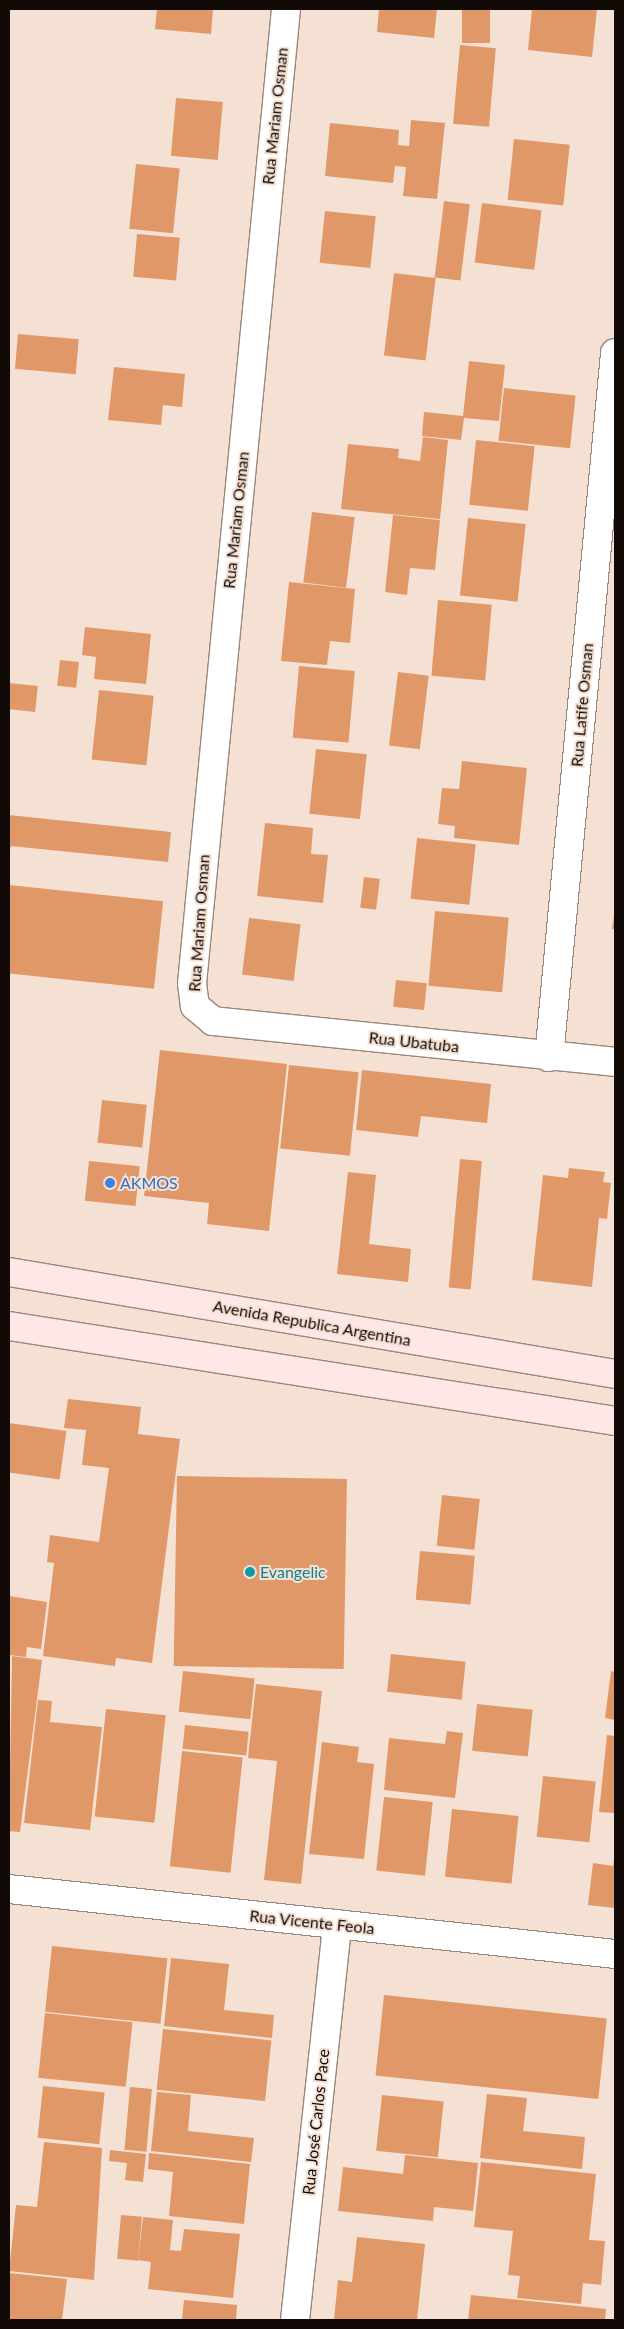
<!DOCTYPE html>
<meta charset="utf-8">
<style>
body{margin:0}
#map{position:relative;width:624px;height:2329px;overflow:hidden;background:#f5e1d4;font-family:Lato,sans-serif}
div>[style]{position:absolute}
[style*='--x']{left:calc(var(--x)*1px);top:calc(var(--y)*1px);width:calc(var(--w)*1px);rotate:calc(var(--a)*1deg)}
.building>*{inset:0;background:#e19868;transform-origin:0 0}
.roads{filter:drop-shadow(1px 0 #99877b) drop-shadow(-1px 0 #99877b) drop-shadow(0 1px #99877b) drop-shadow(0 -1px #99877b)}
.minor>*{height:28px;margin:-14px;padding:0 14px;transform-origin:14px;border-radius:14px;background:#fff}
.secondary>*{height:28px;margin:-14px;padding:0 14px;transform-origin:14px;border-radius:14px;background:#fee7e7}
.dots>*{width:14px;height:14px;translate:-50% -50%;box-sizing:border-box;border:2px solid #f5e1d4;border-radius:50%}
span{translate:-50% -50%;white-space:nowrap;text-align:center;line-height:1.15;-webkit-text-stroke:4px #f5e1d4;paint-order:stroke}
.street-label{font-size:16px;color:#110a07}
.shop-label{font-size:16px;color:#366cbe}
.left{translate:0 -50%;text-align:left}
.culture-label{font-size:16px;color:#0d838f}
.frame{position:absolute;inset:0;border:10px solid #110a07;pointer-events:none}
</style>
<div id="map">
<div class="building">
<div style="clip-path:polygon(157px 9px,213px 9px,211px 34px,155px 29px)"></div>
<div style="clip-path:polygon(379px 9px,437px 9px,434px 38px,377px 32px)"></div>
<div style="left:462px;top:9px;width:28px;height:34px"></div>
<div style="clip-path:polygon(532px 9px,597px 9px,592px 57px,528px 50px)"></div>
<div style="left:460px;top:45px;width:36px;height:79px;rotate:5deg"></div>
<div style="left:176px;top:98px;width:47px;height:58px;rotate:5deg"></div>
<div style="clip-path:polygon(411px 120px,445px 123px,437px 199px,403px 196px,406px 167px,395px 166px,393px 183px,325px 176px,330px 123px,399px 130px,398px 145px,409px 146px)"></div>
<div style="left:514px;top:139px;width:56px;height:61px;rotate:6deg"></div>
<div style="left:136px;top:164px;width:44px;height:65px;rotate:6deg"></div>
<div style="left:444px;top:201px;width:26px;height:77px;rotate:7deg"></div>
<div style="left:482px;top:203px;width:60px;height:60px;rotate:7deg"></div>
<div style="left:325px;top:211px;width:51px;height:52px;rotate:6deg"></div>
<div style="left:137px;top:234px;width:43px;height:43px;rotate:5deg"></div>
<div style="left:394px;top:273px;width:42px;height:83px;rotate:7deg"></div>
<div style="left:18px;top:334px;width:61px;height:35px;rotate:5deg"></div>
<div style="clip-path:polygon(469px 361px,505px 365px,499px 421px,464px 418px,461px 440px,422px 436px,424px 412px,463px 416px)"></div>
<div style="clip-path:polygon(114px 367px,185px 374px,182px 407px,163px 405px,161px 425px,108px 420px)"></div>
<div style="left:504px;top:388px;width:72px;height:53px;rotate:6deg"></div>
<div style="clip-path:polygon(423px 437px,448px 440px,440px 519px,341px 509px,348px 444px,399px 449px,398px 458px,420px 461px)"></div>
<div style="left:476px;top:440px;width:59px;height:65px;rotate:6deg"></div>
<div style="left:312px;top:512px;width:43px;height:71px;rotate:7deg"></div>
<div style="clip-path:polygon(393px 515px,440px 520px,435px 570px,410px 568px,407px 595px,385px 592px)"></div>
<div style="left:468px;top:518px;width:58px;height:78px;rotate:6deg"></div>
<div style="clip-path:polygon(289px 582px,355px 589px,350px 643px,330px 641px,327px 665px,281px 661px)"></div>
<div style="left:438px;top:600px;width:54px;height:76px;rotate:5deg"></div>
<div style="clip-path:polygon(85px 627px,151px 634px,146px 684px,94px 679px,96px 657px,82px 655px)"></div>
<div style="left:60px;top:660px;width:19px;height:26px;rotate:6deg"></div>
<div style="left:299px;top:666px;width:56px;height:72px;rotate:5deg"></div>
<div style="left:398px;top:672px;width:31px;height:74px;rotate:7deg"></div>
<div style="left:9px;top:683px;width:29px;height:26px;rotate:6deg"></div>
<div style="left:99px;top:690px;width:55px;height:70px;rotate:6deg"></div>
<div style="left:316px;top:749px;width:51px;height:65px;rotate:6deg"></div>
<div style="clip-path:polygon(462px 761px,527px 768px,519px 845px,454px 838px,455px 826px,438px 824px,442px 788px,459px 789px)"></div>
<div style="clip-path:polygon(9px 815px,171px 832px,168px 862px,11px 846px,9px 854px)"></div>
<div style="clip-path:polygon(265px 823px,313px 828px,311px 854px,328px 855px,323px 903px,257px 896px)"></div>
<div style="left:417px;top:838px;width:59px;height:61px;rotate:6deg"></div>
<div style="left:364px;top:877px;width:16px;height:31px;rotate:7deg"></div>
<div style="left:9px;top:885px;width:155px;height:88px;rotate:6deg"></div>
<div style="clip-path:polygon(615px 909px,615px 929px,612px 929px)"></div>
<div style="left:435px;top:911px;width:74px;height:75px;rotate:5deg"></div>
<div style="left:249px;top:918px;width:52px;height:57px;rotate:7deg"></div>
<div style="left:396px;top:980px;width:31px;height:27px;rotate:6deg"></div>
<div style="clip-path:polygon(160px 1050px,287px 1064px,269px 1231px,207px 1224px,209px 1203px,144px 1196px)"></div>
<div style="left:289px;top:1065px;width:70px;height:84px;rotate:6deg"></div>
<div style="clip-path:polygon(362px 1070px,491px 1084px,487px 1123px,421px 1116px,418px 1137px,356px 1130px)"></div>
<div style="left:102px;top:1100px;width:45px;height:43px;rotate:6deg"></div>
<div style="left:460px;top:1159px;width:22px;height:129px;rotate:5deg"></div>
<div style="left:89px;top:1161px;width:51px;height:40px;rotate:6deg"></div>
<div style="clip-path:polygon(569px 1168px,605px 1172px,603px 1182px,611px 1183px,607px 1219px,599px 1218px,592px 1287px,532px 1280px,543px 1175px,568px 1178px)"></div>
<div style="clip-path:polygon(348px 1172px,376px 1175px,369px 1244px,411px 1249px,408px 1282px,337px 1274px)"></div>
<div style="clip-path:polygon(68px 1399px,141px 1407px,138px 1434px,180px 1439px,152px 1663px,116px 1658px,115px 1666px,43px 1656px,54px 1563px,47px 1562px,50px 1535px,99px 1542px,109px 1468px,82px 1465px,86px 1430px,64px 1428px)"></div>
<div style="left:9px;top:1423px;width:58px;height:49px;rotate:8deg"></div>
<div style="left:177px;top:1476px;width:170px;height:190px;rotate:1deg"></div>
<div style="left:442px;top:1495px;width:38px;height:51px;rotate:6deg"></div>
<div style="left:420px;top:1551px;width:55px;height:49px;rotate:5deg"></div>
<div style="clip-path:polygon(9px 1596px,47px 1602px,41px 1649px,27px 1647px,26px 1657px,9px 1655px)"></div>
<div style="left:391px;top:1654px;width:75px;height:38px;rotate:6deg"></div>
<div style="clip-path:polygon(12px 1656px,42px 1660px,20px 1832px,9px 1831px)"></div>
<div style="left:183px;top:1671px;width:72px;height:41px;rotate:6deg"></div>
<div style="clip-path:polygon(611px 1671px,615px 1672px,615px 1720px,605px 1718px)"></div>
<div style="clip-path:polygon(256px 1684px,322px 1691px,301px 1884px,264px 1880px,277px 1761px,248px 1758px)"></div>
<div style="clip-path:polygon(38px 1700px,52px 1701px,50px 1722px,102px 1727px,90px 1830px,24px 1823px)"></div>
<div style="left:477px;top:1704px;width:56px;height:47px;rotate:6deg"></div>
<div style="left:106px;top:1709px;width:60px;height:108px;rotate:6deg"></div>
<div style="left:185px;top:1725px;width:64px;height:24px;rotate:6deg"></div>
<div style="clip-path:polygon(447px 1731px,463px 1733px,455px 1798px,384px 1790px,389px 1738px,445px 1744px)"></div>
<div style="clip-path:polygon(607px 1735px,615px 1736px,615px 1813px,599px 1812px)"></div>
<div style="clip-path:polygon(322px 1742px,359px 1747px,357px 1762px,374px 1764px,364px 1859px,309px 1854px)"></div>
<div style="left:182px;top:1751px;width:61px;height:116px;rotate:6deg"></div>
<div style="left:543px;top:1776px;width:53px;height:61px;rotate:6deg"></div>
<div style="left:384px;top:1797px;width:49px;height:74px;rotate:6deg"></div>
<div style="left:452px;top:1809px;width:67px;height:68px;rotate:6deg"></div>
<div style="clip-path:polygon(615px 1853px,615px 1908px,588px 1905px,593px 1863px,613px 1866px)"></div>
<div style="left:52px;top:1946px;width:116px;height:66px;rotate:6deg"></div>
<div style="clip-path:polygon(171px 1958px,229px 1964px,224px 2010px,274px 2015px,272px 2038px,164px 2026px)"></div>
<div style="left:384px;top:1995px;width:224px;height:81px;rotate:6deg"></div>
<div style="left:45px;top:2013px;width:88px;height:65px;rotate:6deg"></div>
<div style="left:163px;top:2029px;width:109px;height:61px;rotate:6deg"></div>
<div style="left:43px;top:2086px;width:62px;height:52px;rotate:6deg"></div>
<div style="left:130px;top:2087px;width:22px;height:63px;rotate:5deg"></div>
<div style="clip-path:polygon(157px 2092px,191px 2095px,188px 2131px,254px 2138px,251px 2162px,151px 2151px)"></div>
<div style="clip-path:polygon(487px 2094px,527px 2098px,523px 2131px,585px 2137px,582px 2169px,480px 2158px)"></div>
<div style="left:382px;top:2095px;width:62px;height:56px;rotate:6deg"></div>
<div style="clip-path:polygon(44px 2142px,102px 2148px,94px 2280px,9px 2271px,16px 2205px,37px 2207px)"></div>
<div style="clip-path:polygon(110px 2150px,146px 2154px,143px 2182px,125px 2180px,127px 2163px,109px 2161px)"></div>
<div style="clip-path:polygon(149px 2153px,250px 2164px,244px 2224px,169px 2216px,173px 2172px,148px 2169px)"></div>
<div style="clip-path:polygon(405px 2155px,478px 2163px,473px 2211px,434px 2207px,433px 2221px,338px 2211px,343px 2167px,403px 2174px)"></div>
<div style="clip-path:polygon(481px 2162px,596px 2174px,589px 2240px,605px 2241px,601px 2285px,583px 2283px,581px 2304px,517px 2298px,520px 2276px,508px 2275px,513px 2231px,474px 2227px)"></div>
<div style="left:121px;top:2215px;width:21px;height:44px;rotate:5deg"></div>
<div style="clip-path:polygon(143px 2217px,173px 2220px,170px 2250px,181px 2251px,184px 2229px,240px 2234px,233px 2298px,148px 2289px,151px 2262px,138px 2260px)"></div>
<div style="clip-path:polygon(357px 2237px,425px 2244px,417px 2320px,334px 2320px,338px 2280px,352px 2282px)"></div>
<div style="clip-path:polygon(9px 2273px,67px 2279px,62px 2320px,9px 2320px)"></div>
<div style="clip-path:polygon(471px 2295px,606px 2309px,605px 2320px,468px 2320px)"></div>
<div style="clip-path:polygon(184px 2300px,237px 2305px,236px 2320px,182px 2320px)"></div>
</div>
<div class="roads">
<div class="minor">
<div style="--x:286;--y:9;--w:979;--a:95.51"></div>
<div style="--x:192;--y:983;--w:23;--a:83"></div>
<div style="--x:195;--y:1006;--w:23;--a:40"></div>
<div style="--x:213;--y:1021;--w:404;--a:5.8"></div>
<div style="--x:549;--y:1057;--w:707;--a:-84.64"></div>
<div style="--x:9;--y:1889;--w:609;--a:6.12"></div>
<div style="--x:295;--y:2320;--w:398;--a:-83.9"></div>
</div>
<div class="secondary">
<div style="--x:9;--y:1272;--w:615;--a:9.55"></div>
<div style="--x:9;--y:1326;--w:613;--a:8.91"></div>
</div>
</div>
<div class="dots">
<div style="left:110px;top:1183px;background:#3f7fe0"></div>
<div style="left:250px;top:1572px;background:#0f9aa8"></div>
</div>
<div class="street-label">
<span style="left:275px;top:116px;rotate:-84deg">Rua Mariam Osman</span>
<span style="left:236px;top:520px;rotate:-84deg">Rua Mariam Osman</span>
<span style="left:582px;top:705px;rotate:-85deg">Rua Latife Osman</span>
<span style="left:199px;top:923px;rotate:-86deg">Rua Mariam Osman</span>
<span style="left:414px;top:1042px;rotate:6deg">Rua Ubatuba</span>
<span style="left:312px;top:1323px;rotate:10deg">Avenida Republica Argentina</span>
<span style="left:312px;top:1922px;rotate:6deg">Rua Vicente Feola</span>
<span style="left:316px;top:2122px;rotate:-84deg">Rua José Carlos Pace</span>
</div>
<div class="shop-label">
<span class="left" style="left:120px;top:1183px">AKMOS</span>
</div>
<div class="culture-label">
<span class="left" style="left:260px;top:1572px">Evangelic</span>
</div>
<div class="frame"></div>
</div>
